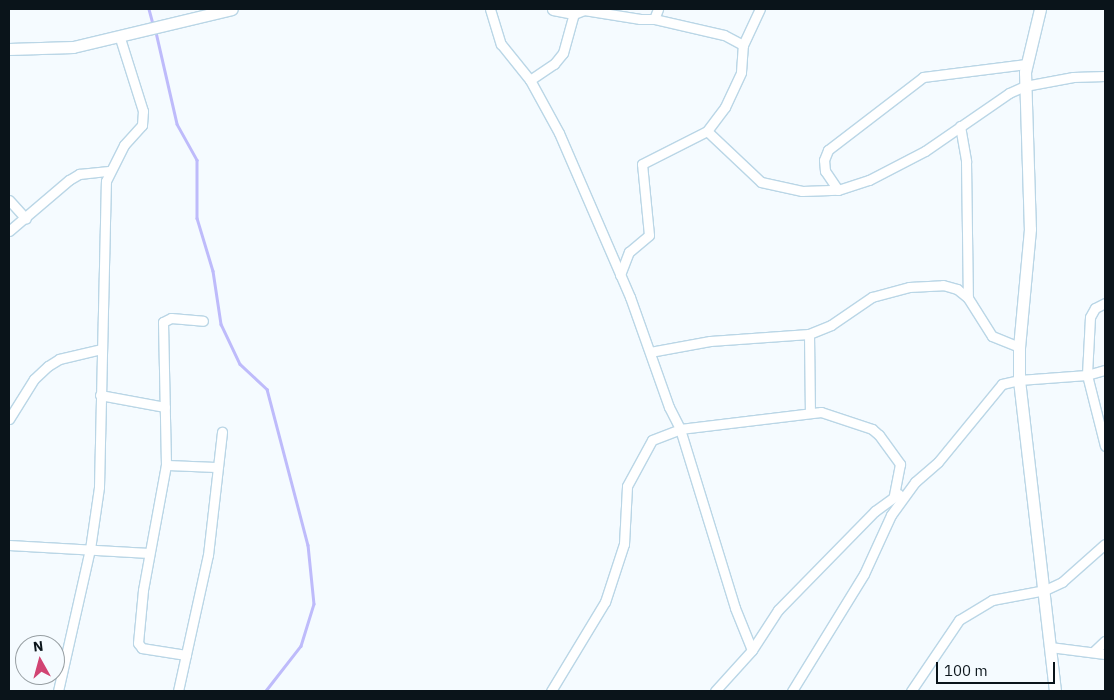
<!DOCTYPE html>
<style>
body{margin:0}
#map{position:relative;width:1114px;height:700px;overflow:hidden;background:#f5fbff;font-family:"IBM Plex Sans",sans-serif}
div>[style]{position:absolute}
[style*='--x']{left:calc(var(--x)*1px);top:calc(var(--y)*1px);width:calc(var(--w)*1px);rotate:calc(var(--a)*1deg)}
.stream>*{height:2.5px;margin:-1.25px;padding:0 1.25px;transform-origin:1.25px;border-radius:1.25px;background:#bebbfb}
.roads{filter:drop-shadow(1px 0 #bad6e6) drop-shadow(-1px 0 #bad6e6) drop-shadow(0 1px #bad6e6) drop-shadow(0 -1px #bad6e6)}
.minor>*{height:9px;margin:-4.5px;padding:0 4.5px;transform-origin:4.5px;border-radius:4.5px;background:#fff}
.tertiary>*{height:11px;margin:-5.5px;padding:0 5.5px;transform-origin:5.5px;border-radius:5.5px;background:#fff}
span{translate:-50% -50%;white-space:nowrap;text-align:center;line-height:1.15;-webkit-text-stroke:4.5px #f5fbff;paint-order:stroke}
.frame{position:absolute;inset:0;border:10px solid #0a141a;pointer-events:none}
.north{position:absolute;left:15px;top:635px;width:50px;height:50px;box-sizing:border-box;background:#f5fbff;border:1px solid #979fa3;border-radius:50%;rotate:353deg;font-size:14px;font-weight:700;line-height:20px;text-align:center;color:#0a141a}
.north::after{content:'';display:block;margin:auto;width:18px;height:22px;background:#d14473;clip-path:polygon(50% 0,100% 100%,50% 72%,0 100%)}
.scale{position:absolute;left:936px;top:662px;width:119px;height:22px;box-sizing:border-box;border:2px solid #0a141a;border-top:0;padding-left:6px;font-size:15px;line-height:18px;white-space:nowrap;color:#0a141a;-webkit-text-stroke:4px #f5fbff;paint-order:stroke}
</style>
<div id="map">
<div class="stream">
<div style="--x:149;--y:9;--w:16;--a:75"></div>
<div style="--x:156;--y:32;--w:94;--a:77.1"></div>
<div style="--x:177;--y:124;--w:41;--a:60.9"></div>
<div style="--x:197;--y:160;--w:58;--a:90"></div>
<div style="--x:197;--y:218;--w:55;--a:73.2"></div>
<div style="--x:213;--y:271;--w:54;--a:81.4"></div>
<div style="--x:221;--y:324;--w:44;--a:64.6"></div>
<div style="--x:240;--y:364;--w:37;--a:43"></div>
<div style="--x:267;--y:389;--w:161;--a:75.3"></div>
<div style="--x:308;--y:545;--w:59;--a:84.2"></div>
<div style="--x:314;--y:604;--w:44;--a:107.2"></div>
<div style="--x:301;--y:646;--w:57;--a:127.9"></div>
</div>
<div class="roads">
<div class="minor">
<div style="--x:490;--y:9;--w:37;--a:73"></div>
<div style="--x:501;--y:44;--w:46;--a:51.1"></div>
<div style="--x:530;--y:80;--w:60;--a:61.3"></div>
<div style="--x:559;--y:133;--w:179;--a:66.6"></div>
<div style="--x:630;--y:297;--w:117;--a:70.5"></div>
<div style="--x:669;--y:407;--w:25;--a:63"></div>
<div style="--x:680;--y:429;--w:187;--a:72.9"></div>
<div style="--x:735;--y:608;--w:45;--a:68"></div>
<div style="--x:584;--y:10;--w:57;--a:9.1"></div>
<div style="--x:640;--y:19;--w:14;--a:0"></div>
<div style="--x:654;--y:19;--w:11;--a:-68"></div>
<div style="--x:743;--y:45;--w:40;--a:-65"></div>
<div style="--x:530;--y:80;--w:29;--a:-34"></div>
<div style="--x:554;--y:64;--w:14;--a:-51"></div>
<div style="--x:563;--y:53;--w:41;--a:-74.6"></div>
<div style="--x:960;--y:126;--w:36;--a:80"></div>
<div style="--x:966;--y:161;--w:137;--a:89.2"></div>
<div style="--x:707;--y:131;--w:74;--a:43.4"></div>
<div style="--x:761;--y:182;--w:42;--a:12.4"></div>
<div style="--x:802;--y:191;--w:36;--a:-2"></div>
<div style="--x:838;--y:190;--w:33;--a:-18"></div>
<div style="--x:869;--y:180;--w:63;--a:-27.4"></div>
<div style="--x:925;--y:151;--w:102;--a:-34.6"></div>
<div style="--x:1009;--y:93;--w:17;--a:-24"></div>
<div style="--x:1025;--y:86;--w:49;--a:-10.6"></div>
<div style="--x:1073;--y:77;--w:32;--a:-2"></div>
<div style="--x:838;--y:190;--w:23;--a:-124"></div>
<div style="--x:825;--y:171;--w:11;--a:-95"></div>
<div style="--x:824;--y:160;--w:11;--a:-68"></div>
<div style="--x:828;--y:150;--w:120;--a:-37.5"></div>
<div style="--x:923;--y:77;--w:104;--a:-7.2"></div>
<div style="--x:9;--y:200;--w:25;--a:48"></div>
<div style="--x:9;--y:231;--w:79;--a:-40.4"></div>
<div style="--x:69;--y:180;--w:12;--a:-31"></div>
<div style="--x:79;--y:174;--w:30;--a:-6"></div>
<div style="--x:620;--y:275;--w:25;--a:-69"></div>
<div style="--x:629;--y:252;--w:26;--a:-40"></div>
<div style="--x:649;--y:235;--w:71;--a:-95.6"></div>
<div style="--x:642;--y:164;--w:73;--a:-26.9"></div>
<div style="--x:707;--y:131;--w:30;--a:-53"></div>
<div style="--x:725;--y:107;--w:38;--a:-65"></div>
<div style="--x:741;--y:72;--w:27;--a:-86"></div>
<div style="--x:743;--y:45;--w:21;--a:-152"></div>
<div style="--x:724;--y:35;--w:72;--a:-167.1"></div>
<div style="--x:1105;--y:303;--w:11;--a:153"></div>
<div style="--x:1095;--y:308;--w:10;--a:119"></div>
<div style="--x:1090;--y:317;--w:58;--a:93"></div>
<div style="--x:1087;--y:375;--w:73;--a:75.8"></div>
<div style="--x:809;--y:334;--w:77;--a:89.3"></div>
<div style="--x:650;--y:352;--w:61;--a:-10.4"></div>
<div style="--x:710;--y:341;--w:99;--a:-4"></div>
<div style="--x:809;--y:334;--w:24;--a:-22"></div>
<div style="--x:831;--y:325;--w:50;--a:-34.3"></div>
<div style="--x:872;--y:297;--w:38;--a:-15"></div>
<div style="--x:909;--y:287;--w:34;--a:-3"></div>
<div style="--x:943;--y:285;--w:15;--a:16"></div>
<div style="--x:957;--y:289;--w:14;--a:39"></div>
<div style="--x:968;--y:298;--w:45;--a:57.7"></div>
<div style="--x:992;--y:336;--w:29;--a:22"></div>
<div style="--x:100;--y:395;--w:66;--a:10.5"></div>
<div style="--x:9;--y:419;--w:47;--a:-58"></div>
<div style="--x:34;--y:379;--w:19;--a:-43"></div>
<div style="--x:48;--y:366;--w:13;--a:-32"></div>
<div style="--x:59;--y:359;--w:43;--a:-13.4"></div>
<div style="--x:166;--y:465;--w:51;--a:2.2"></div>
<div style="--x:9;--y:545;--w:140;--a:3.3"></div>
<div style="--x:1050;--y:647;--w:55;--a:7.3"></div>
<div style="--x:1093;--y:652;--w:16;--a:-43"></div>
<div style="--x:186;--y:655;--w:45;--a:-171"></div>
<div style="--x:142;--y:648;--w:6;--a:-129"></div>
<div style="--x:138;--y:643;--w:53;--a:-84.6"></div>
<div style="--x:143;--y:590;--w:127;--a:-79.6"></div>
<div style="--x:166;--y:465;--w:143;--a:-91.2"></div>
<div style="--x:163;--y:322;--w:9;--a:-27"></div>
<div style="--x:171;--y:318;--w:32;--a:5"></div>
<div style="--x:58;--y:691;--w:146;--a:-77.3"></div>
<div style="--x:90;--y:549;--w:63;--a:-81.7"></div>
<div style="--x:99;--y:487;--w:306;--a:-88.7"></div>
<div style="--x:106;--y:181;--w:40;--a:-63.4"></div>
<div style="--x:124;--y:145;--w:27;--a:-48"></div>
<div style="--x:142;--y:125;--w:14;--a:-86"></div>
<div style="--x:143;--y:111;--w:77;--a:-107.5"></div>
<div style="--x:178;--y:691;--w:139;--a:-77.6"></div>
<div style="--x:208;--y:555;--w:124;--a:-83.5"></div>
<div style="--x:551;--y:691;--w:104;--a:-58.8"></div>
<div style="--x:605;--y:602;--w:61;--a:-71.9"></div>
<div style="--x:624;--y:544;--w:58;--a:-87"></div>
<div style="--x:627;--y:486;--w:52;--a:-61.5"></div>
<div style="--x:652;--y:440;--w:30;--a:-21"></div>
<div style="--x:680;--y:429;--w:142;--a:-6.9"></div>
<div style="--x:821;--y:412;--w:54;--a:18.4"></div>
<div style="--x:872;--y:429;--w:9;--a:41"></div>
<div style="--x:879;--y:435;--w:36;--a:54"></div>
<div style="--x:900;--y:464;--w:33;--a:101"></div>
<div style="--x:715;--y:691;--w:55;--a:-47.9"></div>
<div style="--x:752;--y:650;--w:48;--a:-57"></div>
<div style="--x:778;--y:610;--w:139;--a:-45.6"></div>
<div style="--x:875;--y:511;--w:29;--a:-36"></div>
<div style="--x:792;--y:691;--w:137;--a:-58.4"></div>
<div style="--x:864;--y:574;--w:65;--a:-65.4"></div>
<div style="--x:891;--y:515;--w:41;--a:-54"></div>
<div style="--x:915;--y:482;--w:30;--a:-41"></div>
<div style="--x:938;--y:462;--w:101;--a:-50.6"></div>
<div style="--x:1002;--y:384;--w:17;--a:-13"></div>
<div style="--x:1019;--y:380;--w:68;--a:-4.2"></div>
<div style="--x:1087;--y:375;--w:19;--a:-16"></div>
<div style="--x:911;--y:691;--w:86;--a:-55.9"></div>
<div style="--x:959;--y:620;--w:39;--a:-31"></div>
<div style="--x:992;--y:600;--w:54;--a:-10.7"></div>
<div style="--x:1045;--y:590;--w:19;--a:-25"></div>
<div style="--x:1062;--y:582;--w:57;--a:-41.5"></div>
</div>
<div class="tertiary">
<div style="--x:553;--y:9;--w:21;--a:11"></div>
<div style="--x:574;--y:13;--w:11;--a:-22"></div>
<div style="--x:1040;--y:9;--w:65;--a:103.4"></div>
<div style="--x:1025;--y:72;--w:157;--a:88.2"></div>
<div style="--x:1030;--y:229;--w:119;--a:95.3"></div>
<div style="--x:1019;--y:347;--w:33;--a:90"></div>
<div style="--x:1019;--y:380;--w:313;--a:83.4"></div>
<div style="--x:9;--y:49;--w:64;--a:-1.8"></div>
<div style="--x:73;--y:47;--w:163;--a:-13.4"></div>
</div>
</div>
<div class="frame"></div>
<div class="north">N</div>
<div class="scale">100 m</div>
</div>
